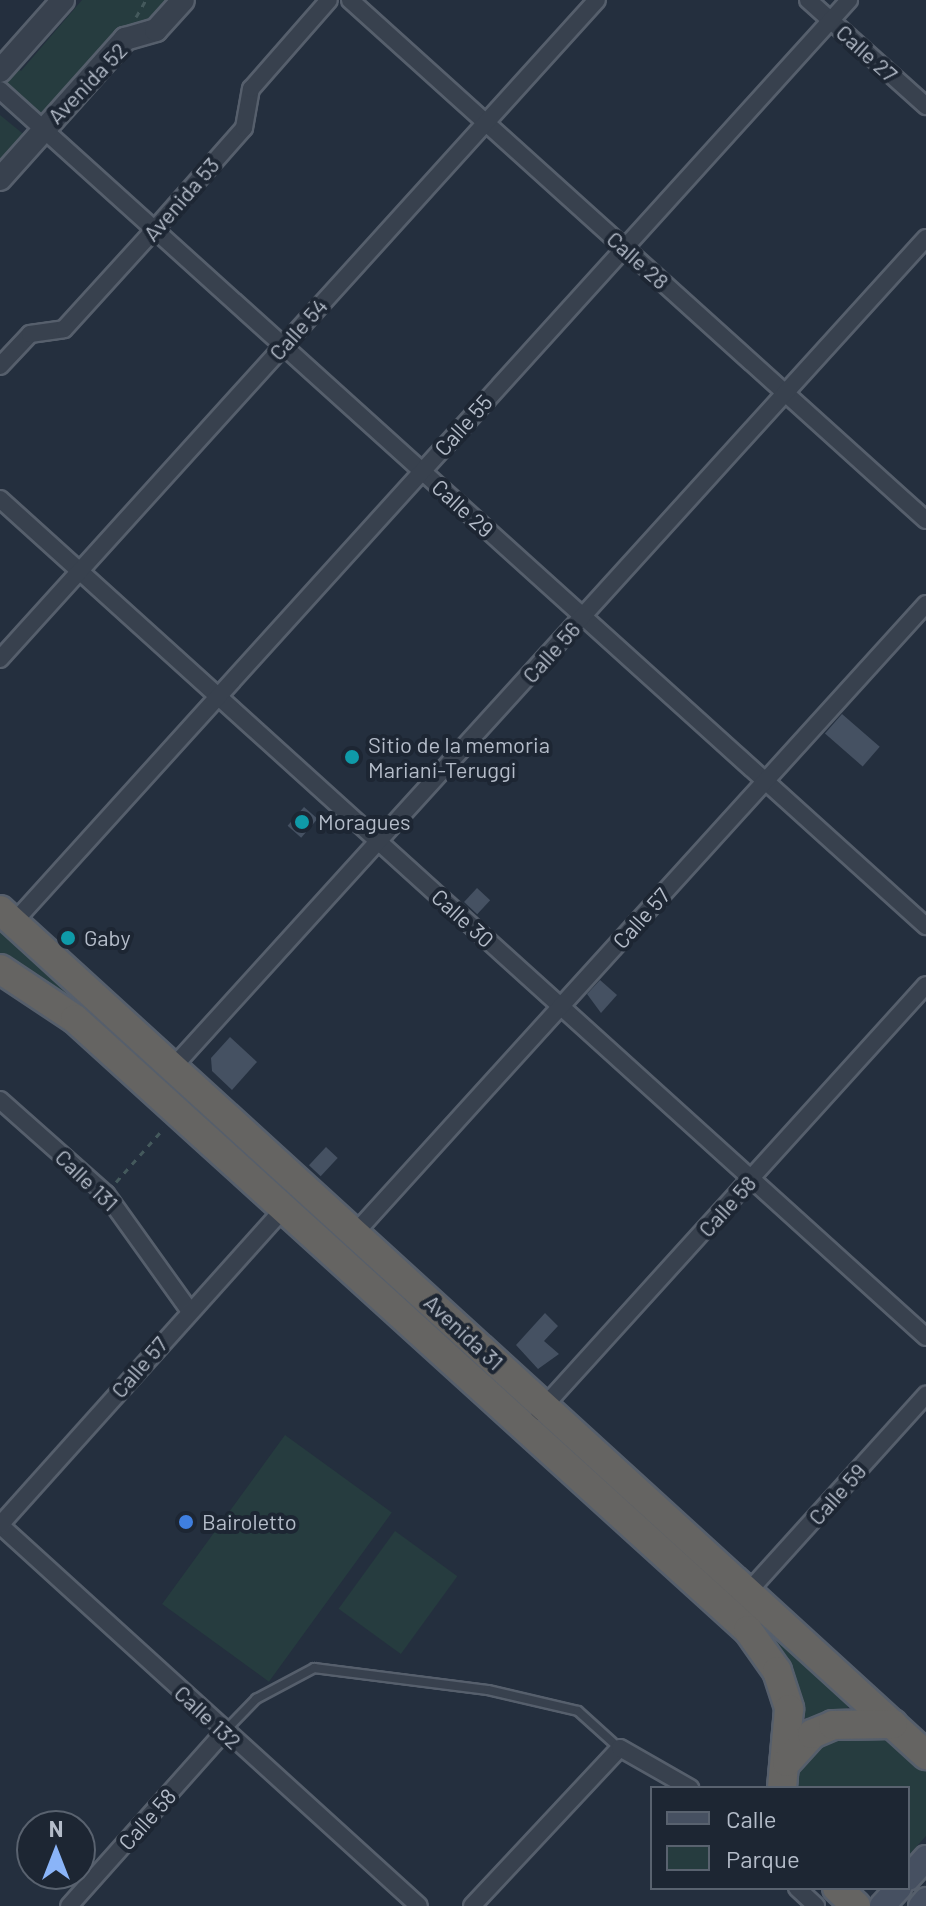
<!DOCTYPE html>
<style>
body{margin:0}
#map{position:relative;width:926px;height:1906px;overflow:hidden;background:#242f3e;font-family:Barlow,sans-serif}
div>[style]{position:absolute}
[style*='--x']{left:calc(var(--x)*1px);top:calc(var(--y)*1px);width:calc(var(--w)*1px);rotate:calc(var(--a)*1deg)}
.green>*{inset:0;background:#263c3f;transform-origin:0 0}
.building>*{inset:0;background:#455162;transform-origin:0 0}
.path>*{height:3px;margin-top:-1.5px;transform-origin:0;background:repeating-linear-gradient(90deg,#44595c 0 6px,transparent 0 12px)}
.roads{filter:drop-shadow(2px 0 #565f6c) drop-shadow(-2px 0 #565f6c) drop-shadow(0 2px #565f6c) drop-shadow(0 -2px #565f6c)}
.service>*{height:8px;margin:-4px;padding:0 4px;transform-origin:4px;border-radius:4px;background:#38414e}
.minor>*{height:16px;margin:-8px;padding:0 8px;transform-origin:8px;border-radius:8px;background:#38414e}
.tertiary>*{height:22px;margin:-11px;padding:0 11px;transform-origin:11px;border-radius:11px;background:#38414e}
.secondary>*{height:24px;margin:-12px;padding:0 12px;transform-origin:12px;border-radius:12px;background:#465061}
.trunk>*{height:28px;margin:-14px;padding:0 14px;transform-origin:14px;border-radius:14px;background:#656462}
.dots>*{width:22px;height:22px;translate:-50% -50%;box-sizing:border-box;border:4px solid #1d2633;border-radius:50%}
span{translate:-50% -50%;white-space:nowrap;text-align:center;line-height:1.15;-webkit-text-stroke:8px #1d2633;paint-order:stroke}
.street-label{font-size:22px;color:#b4bcc9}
.poi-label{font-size:22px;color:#b4bcc9}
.left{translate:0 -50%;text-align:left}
.legend{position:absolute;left:650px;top:1786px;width:260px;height:104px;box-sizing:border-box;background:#1d2633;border:2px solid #59626f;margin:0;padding:10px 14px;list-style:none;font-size:24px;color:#b4bcc9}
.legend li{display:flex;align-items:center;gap:16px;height:40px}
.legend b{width:40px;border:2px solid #59626f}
.north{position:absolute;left:16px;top:1810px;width:80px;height:80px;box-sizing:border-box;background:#1d2633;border:2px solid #59626f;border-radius:50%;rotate:0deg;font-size:22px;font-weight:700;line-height:32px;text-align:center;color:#b4bcc9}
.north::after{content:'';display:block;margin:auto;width:28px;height:36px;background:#8ab4f8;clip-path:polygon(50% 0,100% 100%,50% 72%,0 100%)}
</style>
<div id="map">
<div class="green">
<div style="clip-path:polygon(82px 0,170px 0,41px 120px,0 84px,15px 65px,21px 71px)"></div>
<div style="clip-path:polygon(0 115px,27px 137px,0 168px)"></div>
<div style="clip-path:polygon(0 931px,61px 984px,496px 1376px,0 957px)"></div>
<div style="clip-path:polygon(535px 1415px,850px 1699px,847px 1710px,807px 1723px,773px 1637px)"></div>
<div style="left:285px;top:1435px;width:132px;height:209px;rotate:36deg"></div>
<div style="left:395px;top:1531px;width:77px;height:96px;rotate:36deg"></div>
<div style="clip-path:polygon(883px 1734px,926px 1770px,926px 1836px,908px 1856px,908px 1788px,796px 1788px,800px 1769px,822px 1740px)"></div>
</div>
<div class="building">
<div style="left:842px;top:714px;width:50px;height:26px;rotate:41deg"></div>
<div style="left:304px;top:807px;width:18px;height:25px;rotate:41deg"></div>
<div style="left:477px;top:888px;width:18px;height:19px;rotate:43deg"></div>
<div style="clip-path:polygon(600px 980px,617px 995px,601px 1013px,587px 994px)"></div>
<div style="clip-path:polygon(230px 1037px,257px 1062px,232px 1090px,212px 1071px,211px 1058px)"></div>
<div style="left:326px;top:1147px;width:16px;height:25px;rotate:43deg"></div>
<div style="clip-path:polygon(545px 1313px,558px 1326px,544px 1341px,559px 1354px,538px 1369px,516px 1345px)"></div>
</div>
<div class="path">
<div style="--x:136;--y:17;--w:20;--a:-60"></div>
<div style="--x:116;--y:1182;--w:72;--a:-48.4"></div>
</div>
<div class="roads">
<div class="service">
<div style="--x:225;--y:1731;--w:45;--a:-45.9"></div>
<div style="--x:256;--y:1699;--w:66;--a:-28.1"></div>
<div style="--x:314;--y:1668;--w:175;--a:7.2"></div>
<div style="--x:488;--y:1690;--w:92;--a:13.1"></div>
<div style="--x:578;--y:1711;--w:55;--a:42.1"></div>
</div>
<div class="minor">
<div style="--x:350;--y:0;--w:776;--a:42.08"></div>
<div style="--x:808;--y:0;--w:159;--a:41.9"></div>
<div style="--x:0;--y:90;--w:1248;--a:42.08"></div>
<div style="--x:0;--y:366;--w:44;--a:-46.8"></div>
<div style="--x:30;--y:334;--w:34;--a:-8"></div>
<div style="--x:64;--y:329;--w:134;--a:-47.7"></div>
<div style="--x:154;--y:230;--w:136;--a:-48.6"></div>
<div style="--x:244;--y:128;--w:40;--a:-80"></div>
<div style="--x:251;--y:89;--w:118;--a:-48.8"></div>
<div style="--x:0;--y:499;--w:1249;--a:42.14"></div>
<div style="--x:0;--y:659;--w:889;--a:-47.83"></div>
<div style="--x:14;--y:922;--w:1244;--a:-47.83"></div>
<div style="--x:175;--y:1065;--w:1117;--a:-47.76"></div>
<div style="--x:0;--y:1100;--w:142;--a:41.6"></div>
<div style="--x:106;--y:1194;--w:143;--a:54.4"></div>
<div style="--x:356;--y:1232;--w:848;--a:-47.77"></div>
<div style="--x:539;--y:1412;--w:576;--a:-47.81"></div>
<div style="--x:0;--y:1525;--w:566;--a:42.28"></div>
<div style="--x:0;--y:1525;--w:421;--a:-48.1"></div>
<div style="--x:748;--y:1592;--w:266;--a:-47.9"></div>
<div style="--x:797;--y:1888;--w:26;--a:43"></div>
<div style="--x:69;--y:1906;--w:233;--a:-48.3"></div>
<div style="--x:472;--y:1906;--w:216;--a:-46.9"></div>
<div style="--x:620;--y:1748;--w:81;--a:29.7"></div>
</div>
<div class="tertiary">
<div style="--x:0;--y:71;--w:95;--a:-48.4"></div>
<div style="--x:0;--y:179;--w:188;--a:-48.2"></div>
<div style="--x:125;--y:39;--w:32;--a:-16"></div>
<div style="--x:156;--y:30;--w:40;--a:-48"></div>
</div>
<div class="secondary">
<div style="--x:908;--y:1878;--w:27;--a:-48"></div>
<div style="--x:882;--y:1906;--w:25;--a:-47"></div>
<div style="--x:921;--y:1906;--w:8;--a:-50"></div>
</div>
<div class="trunk">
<div style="--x:0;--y:910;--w:1254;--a:42.38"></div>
<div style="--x:0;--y:969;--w:90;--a:33.7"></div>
<div style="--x:75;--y:1019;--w:909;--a:42.24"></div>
<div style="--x:748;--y:1630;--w:50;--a:54.7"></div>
<div style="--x:777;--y:1671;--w:40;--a:72"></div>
<div style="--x:789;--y:1709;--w:79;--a:95.1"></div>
<div style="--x:787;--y:1762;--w:38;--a:-48"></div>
<div style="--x:812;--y:1734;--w:23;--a:-23"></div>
<div style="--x:833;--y:1725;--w:60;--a:-1"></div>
<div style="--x:837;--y:1888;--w:26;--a:43"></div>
</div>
</div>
<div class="dots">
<div style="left:352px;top:757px;background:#0f9aa8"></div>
<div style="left:302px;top:822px;background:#0f9aa8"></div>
<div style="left:68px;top:938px;background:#0f9aa8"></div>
<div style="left:186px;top:1522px;background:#3f7fe0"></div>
</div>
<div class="street-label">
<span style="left:867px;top:53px;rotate:42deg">Calle 27</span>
<span style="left:87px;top:83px;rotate:-46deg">Avenida 52</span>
<span style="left:181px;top:199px;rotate:-49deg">Avenida 53</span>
<span style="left:638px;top:260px;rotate:42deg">Calle 28</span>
<span style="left:298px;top:329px;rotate:-48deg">Calle 54</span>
<span style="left:463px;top:425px;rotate:-48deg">Calle 55</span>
<span style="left:463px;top:508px;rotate:42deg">Calle 29</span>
<span style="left:551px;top:652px;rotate:-48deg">Calle 56</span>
<span style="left:463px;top:918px;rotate:42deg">Calle 30</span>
<span style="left:641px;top:918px;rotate:-48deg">Calle 57</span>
<span style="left:87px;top:1180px;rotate:44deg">Calle 131</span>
<span style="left:727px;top:1206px;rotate:-48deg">Calle 58</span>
<span style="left:464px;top:1332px;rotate:43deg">Avenida 31</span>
<span style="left:139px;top:1367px;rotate:-49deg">Calle 57</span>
<span style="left:837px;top:1494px;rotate:-48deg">Calle 59</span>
<span style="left:208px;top:1717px;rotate:43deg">Calle 132</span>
<span style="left:147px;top:1819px;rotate:-48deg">Calle 58</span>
</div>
<div class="poi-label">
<span class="left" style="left:368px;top:757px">Sitio de la memoria<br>Mariani-Teruggi</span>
<span class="left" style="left:318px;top:822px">Moragues</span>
<span class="left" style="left:84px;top:938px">Gaby</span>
<span class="left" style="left:202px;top:1522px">Bairoletto</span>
</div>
<ul class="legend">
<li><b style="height:10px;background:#465061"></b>Calle</li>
<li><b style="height:22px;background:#263c3f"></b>Parque</li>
</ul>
<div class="north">N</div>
</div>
